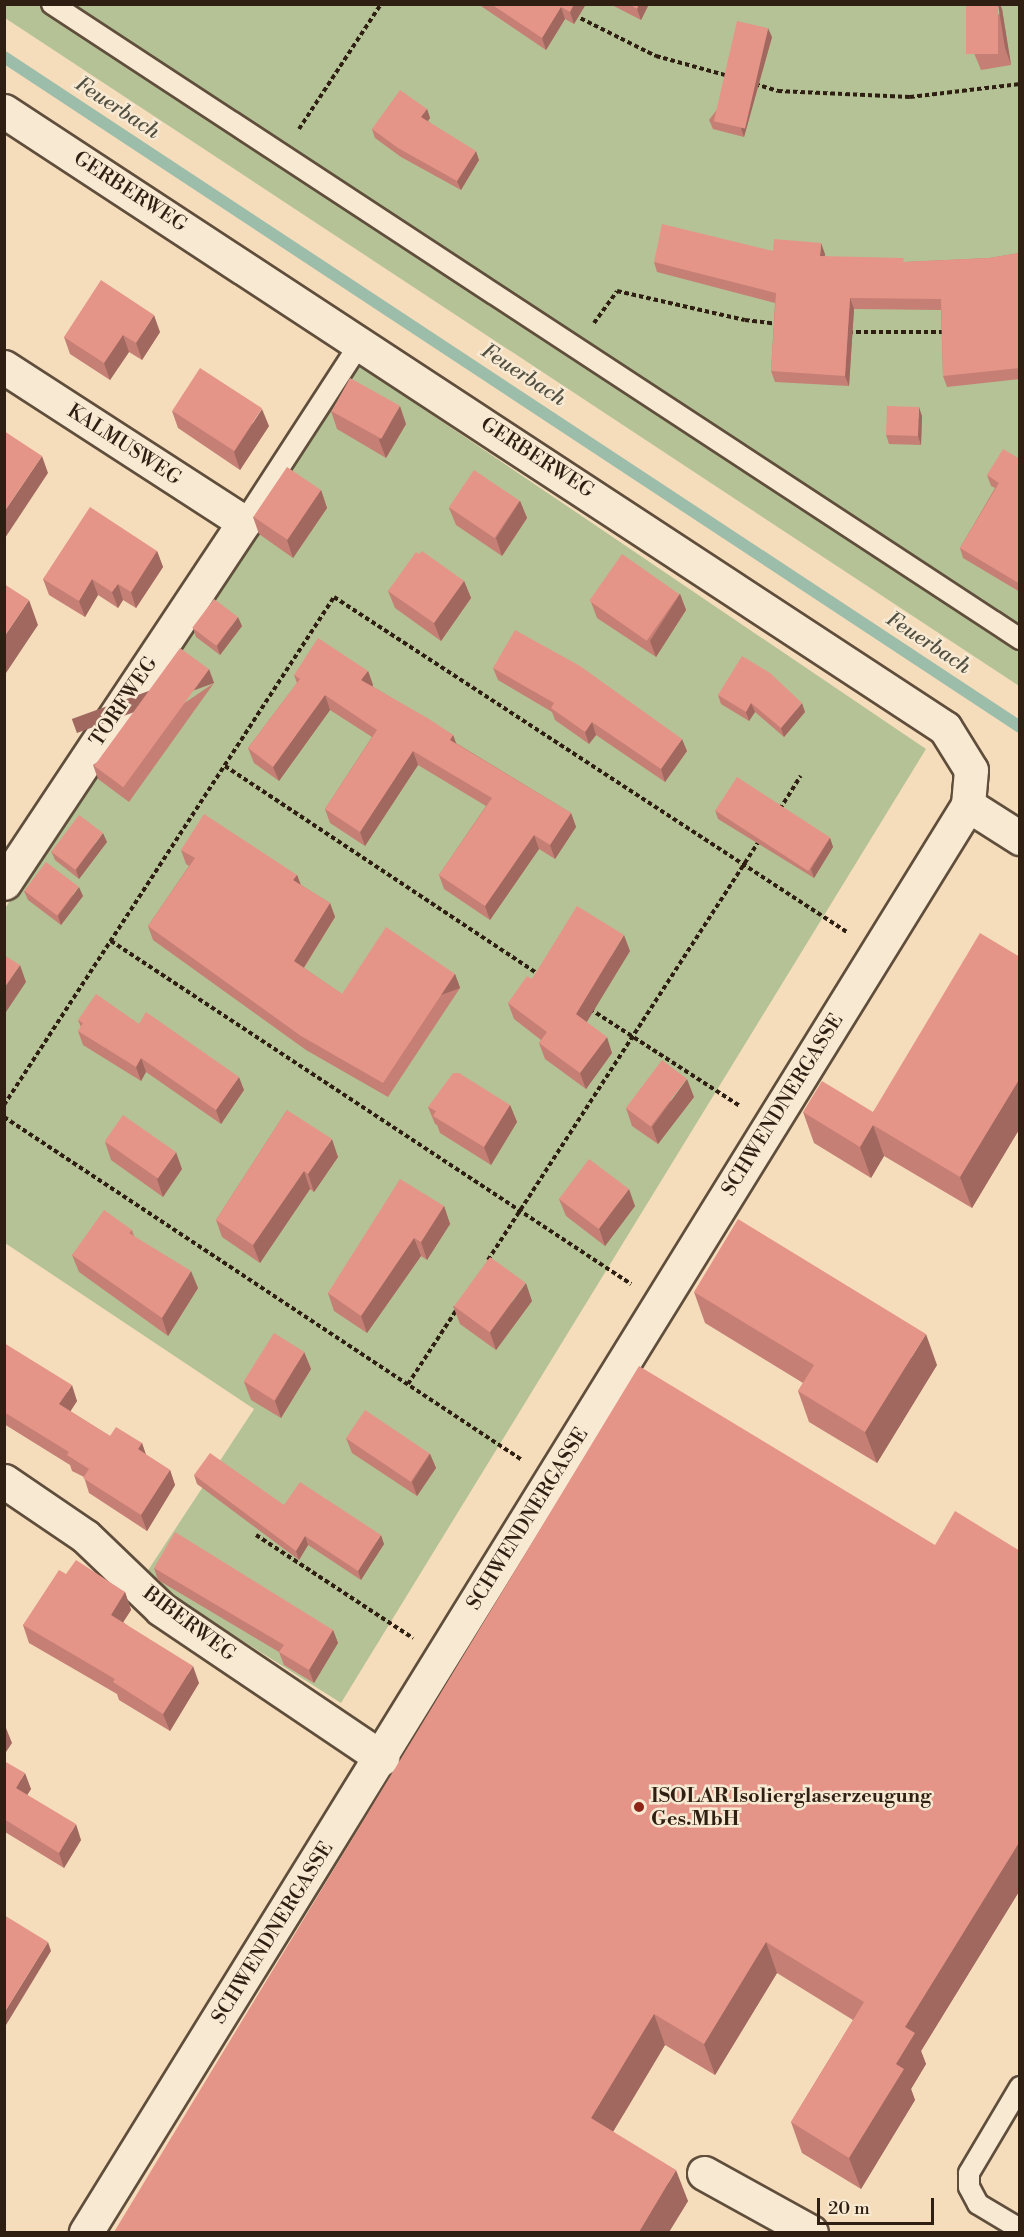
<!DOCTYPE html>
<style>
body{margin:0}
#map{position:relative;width:1024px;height:2237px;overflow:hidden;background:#f5ddbc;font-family:"Libre Bodoni",serif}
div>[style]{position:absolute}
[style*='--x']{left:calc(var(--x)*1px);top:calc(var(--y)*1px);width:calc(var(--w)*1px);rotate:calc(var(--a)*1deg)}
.green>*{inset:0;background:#b5c296}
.stream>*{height:12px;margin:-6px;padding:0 6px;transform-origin:6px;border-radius:6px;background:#9dbdab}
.path>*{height:4px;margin-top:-2px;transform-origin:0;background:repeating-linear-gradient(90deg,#2e1f12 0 4.5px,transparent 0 7.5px)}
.roads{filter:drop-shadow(2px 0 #604e3c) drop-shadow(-2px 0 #604e3c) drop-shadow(0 2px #604e3c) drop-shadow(0 -2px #604e3c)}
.lane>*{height:20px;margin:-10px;padding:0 10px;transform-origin:10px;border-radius:10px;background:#f8e9d3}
.street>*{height:33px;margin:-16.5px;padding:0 16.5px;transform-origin:16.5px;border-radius:16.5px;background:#f8e9d3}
.wall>*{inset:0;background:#c57f75}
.shaded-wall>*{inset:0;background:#a0685f;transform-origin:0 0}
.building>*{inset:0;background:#e59488;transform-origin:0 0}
.dots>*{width:16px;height:16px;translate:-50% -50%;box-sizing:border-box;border:3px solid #f8e9d3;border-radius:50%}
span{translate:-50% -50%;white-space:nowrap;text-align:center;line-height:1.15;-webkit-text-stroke:5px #f8e9d3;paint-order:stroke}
.street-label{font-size:20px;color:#2e1f12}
.poi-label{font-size:20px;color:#2e1f12;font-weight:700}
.left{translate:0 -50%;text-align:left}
.water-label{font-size:21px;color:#4f4e40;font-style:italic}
.frame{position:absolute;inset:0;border:6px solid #2e1f12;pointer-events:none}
.scale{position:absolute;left:817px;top:2198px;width:117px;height:27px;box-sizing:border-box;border:3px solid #2e1f12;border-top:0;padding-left:8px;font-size:18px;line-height:21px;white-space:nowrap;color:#2e1f12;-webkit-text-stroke:4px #f8e9d3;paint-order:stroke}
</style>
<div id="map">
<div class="green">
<div style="clip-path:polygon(4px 5px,1019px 5px,1019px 686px,5px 18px)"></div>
<div style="clip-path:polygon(360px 366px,926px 749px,341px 1703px,143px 1578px,254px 1409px,5px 1243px,4px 910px)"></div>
</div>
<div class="stream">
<div style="--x:4;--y:57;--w:1217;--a:33.4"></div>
</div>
<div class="path">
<div style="--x:574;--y:15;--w:92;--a:26.6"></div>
<div style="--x:656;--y:56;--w:72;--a:15.4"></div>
<div style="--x:755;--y:84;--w:24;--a:17"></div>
<div style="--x:778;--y:91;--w:132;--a:2.6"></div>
<div style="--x:910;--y:97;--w:111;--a:-6.7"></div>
<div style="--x:299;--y:129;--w:149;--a:-56.7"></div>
<div style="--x:594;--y:323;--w:39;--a:-54"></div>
<div style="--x:617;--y:291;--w:131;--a:12.8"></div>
<div style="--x:745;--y:320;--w:31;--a:7"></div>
<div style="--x:849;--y:332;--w:97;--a:0"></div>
<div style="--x:225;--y:766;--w:377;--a:33.6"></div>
<div style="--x:780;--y:809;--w:39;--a:-58"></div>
<div style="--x:111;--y:941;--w:623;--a:33.41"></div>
<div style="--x:590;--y:1009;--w:179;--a:32.9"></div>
<div style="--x:4;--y:1105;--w:606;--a:-56.99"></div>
<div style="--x:334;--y:597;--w:613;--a:33.15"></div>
<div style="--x:4;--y:1117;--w:621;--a:33.51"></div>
<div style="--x:488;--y:1260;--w:499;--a:-57.1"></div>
<div style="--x:408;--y:1384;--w:90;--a:-56.8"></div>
<div style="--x:256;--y:1535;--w:188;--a:33.3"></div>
</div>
<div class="roads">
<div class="lane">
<div style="--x:52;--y:4;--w:1158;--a:33.26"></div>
<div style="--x:244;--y:522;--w:215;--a:-57"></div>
<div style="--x:1020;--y:2087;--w:100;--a:120.7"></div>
<div style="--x:969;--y:2173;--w:14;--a:90"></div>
<div style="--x:969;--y:2187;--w:19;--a:62"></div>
<div style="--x:978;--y:2204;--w:49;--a:30.8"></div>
</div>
<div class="street">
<div style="--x:4;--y:111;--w:1125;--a:33.25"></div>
<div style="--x:945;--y:728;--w:49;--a:58.2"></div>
<div style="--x:971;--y:770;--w:35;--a:95"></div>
<div style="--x:968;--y:805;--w:1678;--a:121.72"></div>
<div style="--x:4;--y:367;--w:286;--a:32.9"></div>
<div style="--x:244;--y:522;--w:433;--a:123.6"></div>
<div style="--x:968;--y:805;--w:62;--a:32.4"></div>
<div style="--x:4;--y:1481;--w:98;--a:34.2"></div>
<div style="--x:85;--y:1536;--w:105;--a:43.8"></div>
<div style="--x:161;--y:1609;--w:267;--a:34"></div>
<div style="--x:704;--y:2173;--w:122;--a:28.9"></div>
</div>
</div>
<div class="wall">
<div style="clip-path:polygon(478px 4px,586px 4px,574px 24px,565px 19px,546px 50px)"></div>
<div style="clip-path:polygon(610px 4px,649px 4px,641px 20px)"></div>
<div style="clip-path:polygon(1002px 9px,1011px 65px,981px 70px,974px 53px)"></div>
<div style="clip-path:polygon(772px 37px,744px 137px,713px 129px,709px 120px)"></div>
<div style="clip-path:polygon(427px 109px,430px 118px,428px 121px,479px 160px,461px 190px,401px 157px,375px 138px,372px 129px)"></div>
<div style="clip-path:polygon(773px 251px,825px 254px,825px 257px,905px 262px,989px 258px,1020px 253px,1020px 379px,947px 387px,943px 376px,941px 310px,854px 309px,849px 386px,775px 382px,771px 371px,775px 303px,657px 272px,654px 262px)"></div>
<div style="clip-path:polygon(160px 332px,142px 360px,129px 352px,110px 380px,70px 354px,64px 337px)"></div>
<div style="clip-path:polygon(172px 411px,269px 426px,240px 470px,178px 428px)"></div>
<div style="clip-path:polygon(331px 411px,406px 424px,386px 458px,337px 429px)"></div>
<div style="clip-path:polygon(922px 416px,921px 445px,889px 444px,886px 435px)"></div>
<div style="clip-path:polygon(1020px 459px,1020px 592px,963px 558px,960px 548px,995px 488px,991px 486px,987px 475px)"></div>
<div style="clip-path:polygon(321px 490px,327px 508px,293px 558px,259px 534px,253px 517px)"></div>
<div style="clip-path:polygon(520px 501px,527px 518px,502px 556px,456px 525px,449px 508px)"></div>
<div style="clip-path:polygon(157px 551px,163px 567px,136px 608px,123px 600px,118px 608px,98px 595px,85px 617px,49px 595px,43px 579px)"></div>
<div style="clip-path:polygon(419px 554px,464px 581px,471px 598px,441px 641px,395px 608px,388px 591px)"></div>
<div style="clip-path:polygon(680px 594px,686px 610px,656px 657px,597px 618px,591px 602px)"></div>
<div style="clip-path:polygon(242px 626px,220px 655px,196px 637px,193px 628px)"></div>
<div style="clip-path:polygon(493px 668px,687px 751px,665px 782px,596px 735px,589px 744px,555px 720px,552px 712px,498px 680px)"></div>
<div style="clip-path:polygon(368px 671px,373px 685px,372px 686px,453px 735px,456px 743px,571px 813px,576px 827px,555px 859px,539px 849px,490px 920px,444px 889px,439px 875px,486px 806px,418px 765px,365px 846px,330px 823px,325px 809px,372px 737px,330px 710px,279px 781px,254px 763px,248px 748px,297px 683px,294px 675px)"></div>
<div style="clip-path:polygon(214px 683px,129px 802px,98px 779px,93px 765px)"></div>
<div style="clip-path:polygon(718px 695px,805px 712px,784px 737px,755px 712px,749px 721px,721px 704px)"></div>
<div style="clip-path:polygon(715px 810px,830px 838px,833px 847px,814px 878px,718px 819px)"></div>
<div style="clip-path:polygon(107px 842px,79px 879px,55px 860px,51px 851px)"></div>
<div style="clip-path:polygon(181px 850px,297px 875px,301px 885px,330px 903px,335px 917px,304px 968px,342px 994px,455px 974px,460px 988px,388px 1097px,306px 1050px,153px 940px,148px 926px,189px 866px,186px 864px)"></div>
<div style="clip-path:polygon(24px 891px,83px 896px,61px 925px,28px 900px)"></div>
<div style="clip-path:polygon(630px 951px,586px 1022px,612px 1053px,586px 1089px,545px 1059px,539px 1043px,541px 1040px,514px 1019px,508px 1003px,532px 979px)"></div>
<div style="clip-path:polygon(1020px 957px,1020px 1128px,972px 1208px,884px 1156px,871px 1178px,814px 1143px,803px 1112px,873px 1112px)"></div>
<div style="clip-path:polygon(78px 1020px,139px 1024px,244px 1090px,221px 1124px,146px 1072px,141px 1081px,83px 1045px,78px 1031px,81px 1027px)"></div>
<div style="clip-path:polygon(694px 1097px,658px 1144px,632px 1126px,626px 1108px)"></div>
<div style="clip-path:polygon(510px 1105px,517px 1122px,491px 1165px,440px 1133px,437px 1125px,435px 1124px,428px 1107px)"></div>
<div style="clip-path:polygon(287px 1110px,338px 1157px,314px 1192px,310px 1189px,260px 1263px,222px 1237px,216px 1220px)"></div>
<div style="clip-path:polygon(105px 1142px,182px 1169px,163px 1197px,111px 1160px)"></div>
<div style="clip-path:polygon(559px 1199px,635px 1206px,605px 1246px,566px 1216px)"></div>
<div style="clip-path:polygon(444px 1206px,450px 1224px,427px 1260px,421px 1256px,367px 1333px,334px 1311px,328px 1293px)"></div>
<div style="clip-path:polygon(132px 1230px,134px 1236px,198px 1288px,168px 1336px,79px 1272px,72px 1255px)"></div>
<div style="clip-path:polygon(694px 1292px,937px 1365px,877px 1463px,809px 1422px,798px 1391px,803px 1383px,705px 1323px)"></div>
<div style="clip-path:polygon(532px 1301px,496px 1350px,460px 1324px,453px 1306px)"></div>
<div style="clip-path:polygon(4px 1343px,77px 1401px,70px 1411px,110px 1436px,142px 1443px,146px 1455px,170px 1470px,175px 1485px,147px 1531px,89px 1493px,84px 1477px,72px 1471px,70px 1465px,4px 1424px)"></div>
<div style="clip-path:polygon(304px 1352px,311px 1369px,281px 1418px,251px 1400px,244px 1382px)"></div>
<div style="clip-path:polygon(346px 1438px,430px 1454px,436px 1468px,417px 1496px,352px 1453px)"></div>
<div style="clip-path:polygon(194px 1475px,284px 1505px,384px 1544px,361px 1580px,308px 1545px,299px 1560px,197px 1484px)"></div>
<div style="clip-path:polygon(935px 1545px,1020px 1551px,1020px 1890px,921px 2051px,926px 2064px,911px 2089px,915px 2100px,861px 2189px,802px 2153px,791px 2122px,853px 2020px,777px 1973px,715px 2075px,665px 2045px,613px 2132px,688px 2201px,669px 2232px,114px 2232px)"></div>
<div style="clip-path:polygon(154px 1568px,333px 1630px,338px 1643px,314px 1683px,284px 1665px,279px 1652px,158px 1580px)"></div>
<div style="clip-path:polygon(66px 1574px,125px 1592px,131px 1610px,123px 1622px,199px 1683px,170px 1731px,119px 1700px,117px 1694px,29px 1643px,23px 1625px)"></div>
<div style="clip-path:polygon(4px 1761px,31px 1789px,27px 1795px,81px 1840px,64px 1868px,5px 1832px,4px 1833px)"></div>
</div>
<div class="shaded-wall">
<div style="clip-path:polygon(574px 4px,586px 4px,574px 24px,570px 12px)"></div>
<div style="clip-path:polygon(639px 4px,649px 4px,641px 20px,637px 9px)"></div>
<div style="clip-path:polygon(998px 4px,1000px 4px,1002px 9px,1011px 65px,1005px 48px)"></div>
<div style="clip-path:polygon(561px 7px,565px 19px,546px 50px,542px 38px)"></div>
<div style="clip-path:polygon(768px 28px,772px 37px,744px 137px,741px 128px)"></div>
<div style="clip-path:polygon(427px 109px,430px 118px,424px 126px,421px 117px)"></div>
<div style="clip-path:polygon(476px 151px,479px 160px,461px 190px,457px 181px)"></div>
<div style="clip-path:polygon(821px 243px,825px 254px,824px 267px,820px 256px)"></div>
<div style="clip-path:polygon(850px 298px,854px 309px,849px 386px,845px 376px)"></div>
<div style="clip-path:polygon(154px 315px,160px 332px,142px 360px,136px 343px)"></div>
<div style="clip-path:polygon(123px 335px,129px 352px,110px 380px,104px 363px)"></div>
<div style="clip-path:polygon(400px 406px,406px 424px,386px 458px,379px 440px)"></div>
<div style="clip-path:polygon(919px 407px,922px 416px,921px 445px,918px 436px)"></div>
<div style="clip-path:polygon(262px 409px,269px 426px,240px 470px,234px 452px)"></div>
<div style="clip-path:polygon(42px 456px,48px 473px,5px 538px,4px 512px)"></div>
<div style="clip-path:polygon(321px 490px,327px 508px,293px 558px,287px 540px)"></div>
<div style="clip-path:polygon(520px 501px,527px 518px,502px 556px,496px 538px)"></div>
<div style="clip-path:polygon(157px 551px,163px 567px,136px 608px,131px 592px)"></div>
<div style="clip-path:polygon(92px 579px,98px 595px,85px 617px,79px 601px)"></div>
<div style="clip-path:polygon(464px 581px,471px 598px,441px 641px,434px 623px)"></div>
<div style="clip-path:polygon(118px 584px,123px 600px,118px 608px,112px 592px)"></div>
<div style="clip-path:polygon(680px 594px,686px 610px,656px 657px,650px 641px)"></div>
<div style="clip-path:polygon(29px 600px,38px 625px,4px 676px,4px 637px)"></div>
<div style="clip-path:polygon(238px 617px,242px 626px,220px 655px,217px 646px)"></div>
<div style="left:209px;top:669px;width:15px;height:146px;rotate:70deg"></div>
<div style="clip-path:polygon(368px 671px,373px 685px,367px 694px,361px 680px)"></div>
<div style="clip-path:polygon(325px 695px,330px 710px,279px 781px,273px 767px)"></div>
<div style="clip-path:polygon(751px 703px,755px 712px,749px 721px,746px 712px)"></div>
<div style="clip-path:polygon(802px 703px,805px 712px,784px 737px,781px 728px)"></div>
<div style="clip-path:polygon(592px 722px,596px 735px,589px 744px,585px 732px)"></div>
<div style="clip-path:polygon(453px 735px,458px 749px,450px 740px)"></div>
<div style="clip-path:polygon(682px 739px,687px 751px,665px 782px,661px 769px)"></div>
<div style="clip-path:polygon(413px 751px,418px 765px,365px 846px,360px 832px)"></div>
<div style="clip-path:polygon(571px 813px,576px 827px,555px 859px,550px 845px)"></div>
<div style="clip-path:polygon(103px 833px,107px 842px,79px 879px,76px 870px)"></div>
<div style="clip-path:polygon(534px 835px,539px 849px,490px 920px,485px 906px)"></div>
<div style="clip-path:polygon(830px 838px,833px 847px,814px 878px,811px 869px)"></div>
<div style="clip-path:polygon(297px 875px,302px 889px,293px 880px)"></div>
<div style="clip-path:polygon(79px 887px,83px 896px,61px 925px,58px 916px)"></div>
<div style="clip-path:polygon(330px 903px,335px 917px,299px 975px,294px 961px)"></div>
<div style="clip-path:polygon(624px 935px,630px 951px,582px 1030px,576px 1014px)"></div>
<div style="clip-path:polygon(20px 965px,26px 982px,4px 1015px,4px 988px)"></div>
<div style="left:455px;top:974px;width:15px;height:131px;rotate:70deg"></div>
<div style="clip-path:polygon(607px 1037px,612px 1053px,586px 1089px,580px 1073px)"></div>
<div style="clip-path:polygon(141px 1058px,146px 1072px,141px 1081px,136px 1067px)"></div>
<div style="clip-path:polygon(239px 1077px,244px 1090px,221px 1124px,216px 1110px)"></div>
<div style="clip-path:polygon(1020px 1078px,1020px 1128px,972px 1208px,960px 1177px)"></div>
<div style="clip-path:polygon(687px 1079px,694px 1097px,658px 1144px,652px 1127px)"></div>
<div style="clip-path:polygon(510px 1105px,517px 1122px,491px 1165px,484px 1147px)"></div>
<div style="clip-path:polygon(873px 1125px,884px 1156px,871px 1178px,860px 1147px)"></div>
<div style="clip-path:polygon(332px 1139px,338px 1157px,314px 1192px,308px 1174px)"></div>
<div style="clip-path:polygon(176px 1152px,182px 1169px,163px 1197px,157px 1179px)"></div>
<div style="clip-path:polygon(304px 1171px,310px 1189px,260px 1263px,253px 1245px)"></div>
<div style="clip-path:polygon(629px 1189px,635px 1206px,605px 1246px,599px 1228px)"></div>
<div style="clip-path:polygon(444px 1206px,450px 1224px,427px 1260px,421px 1242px)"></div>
<div style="clip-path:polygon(414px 1238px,421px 1256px,367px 1333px,361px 1316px)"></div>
<div style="clip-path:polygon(191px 1271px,198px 1288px,168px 1336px,162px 1318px)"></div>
<div style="clip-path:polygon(526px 1283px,532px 1301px,496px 1350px,490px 1332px)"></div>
<div style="clip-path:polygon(926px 1334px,937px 1365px,877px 1463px,865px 1432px)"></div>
<div style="clip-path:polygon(304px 1352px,311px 1369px,281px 1418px,275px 1401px)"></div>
<div style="clip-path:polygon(72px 1385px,77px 1401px,65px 1420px,59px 1404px)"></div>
<div style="clip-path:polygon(142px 1443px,147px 1458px,138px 1449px)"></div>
<div style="clip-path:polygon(430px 1454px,436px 1468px,417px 1496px,412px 1482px)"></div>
<div style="clip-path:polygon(170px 1470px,175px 1485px,147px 1531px,141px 1515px)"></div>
<div style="clip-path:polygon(381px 1535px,384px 1544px,361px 1580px,358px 1571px)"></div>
<div style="clip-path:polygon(305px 1536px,308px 1545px,299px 1560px,296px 1551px)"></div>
<div style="clip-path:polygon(125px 1592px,131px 1610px,117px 1632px,111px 1615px)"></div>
<div style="clip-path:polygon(333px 1630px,338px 1643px,314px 1683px,309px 1670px)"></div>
<div style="clip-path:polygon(193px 1666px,199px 1683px,170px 1731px,163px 1714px)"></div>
<div style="clip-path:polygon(6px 1728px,12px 1743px,4px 1755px,4px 1730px)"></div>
<div style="clip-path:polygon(25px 1773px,31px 1789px,22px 1803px,16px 1788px)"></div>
<div style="clip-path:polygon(76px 1824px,81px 1840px,64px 1868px,59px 1853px)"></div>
<div style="clip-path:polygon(1020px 1841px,1020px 1890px,921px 2051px,926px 2064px,911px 2089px,915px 2100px,861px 2189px,849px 2158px,905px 2027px)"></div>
<div style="clip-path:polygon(48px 1942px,51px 1951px,6px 2025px,4px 2021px,4px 2013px)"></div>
<div style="clip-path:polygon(766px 1942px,777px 1973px,715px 2075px,704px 2044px)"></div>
<div style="clip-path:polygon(654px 2014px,665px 2045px,602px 2150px,591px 2118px)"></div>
<div style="clip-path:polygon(676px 2170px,688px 2201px,669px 2232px,639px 2232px)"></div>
</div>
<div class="building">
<div style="clip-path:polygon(491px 4px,574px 4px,570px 12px,561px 7px,542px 38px)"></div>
<div style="clip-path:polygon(629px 4px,639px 4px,637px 9px)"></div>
<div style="left:966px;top:4px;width:32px;height:50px"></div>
<div style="left:737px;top:21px;width:32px;height:103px;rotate:13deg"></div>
<div style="clip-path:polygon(400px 90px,427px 109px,421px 117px,476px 151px,457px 181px,398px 148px,372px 129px)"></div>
<div style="clip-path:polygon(662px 224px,773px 251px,774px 239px,821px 243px,820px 256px,904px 258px,903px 262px,989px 258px,1020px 253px,1020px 368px,943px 376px,941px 299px,850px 298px,845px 376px,771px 371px,776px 293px,654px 262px)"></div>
<div style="clip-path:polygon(101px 280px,154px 315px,136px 343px,123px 335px,104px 363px,64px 337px)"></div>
<div style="left:200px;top:368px;width:74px;height:51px;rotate:33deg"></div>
<div style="left:350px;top:378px;width:57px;height:38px;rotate:29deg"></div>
<div style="left:887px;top:406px;width:32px;height:29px;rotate:2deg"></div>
<div style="clip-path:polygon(4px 431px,42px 456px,4px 512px)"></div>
<div style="clip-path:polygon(1003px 449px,1020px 459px,1020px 584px,960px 548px,999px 483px,987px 475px)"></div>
<div style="left:287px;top:467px;width:41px;height:60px;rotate:34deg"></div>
<div style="left:474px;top:470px;width:55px;height:45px;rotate:34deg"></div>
<div style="clip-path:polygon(90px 507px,157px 551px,131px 592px,118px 584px,112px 592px,92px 579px,79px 601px,43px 579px)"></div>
<div style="clip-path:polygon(422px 551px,464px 581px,434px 623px,388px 591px,416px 552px,419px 554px)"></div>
<div style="left:622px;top:554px;width:70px;height:57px;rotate:35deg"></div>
<div style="clip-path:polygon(4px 584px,29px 600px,4px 637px)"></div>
<div style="left:214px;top:599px;width:30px;height:36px;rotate:37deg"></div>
<div style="clip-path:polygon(515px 630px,580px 666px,682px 739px,661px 769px,592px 722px,585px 732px,551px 708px,554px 703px,493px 668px)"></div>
<div style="clip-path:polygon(318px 638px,368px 671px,361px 680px,429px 719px,453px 735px,450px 740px,571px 813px,550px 845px,534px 835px,485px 906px,439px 875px,492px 798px,413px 751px,360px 832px,325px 809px,377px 730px,325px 695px,273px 767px,248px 748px,300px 679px,294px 675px)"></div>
<div style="left:180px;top:648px;width:36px;height:146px;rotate:36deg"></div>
<div style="clip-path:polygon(742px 656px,770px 673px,802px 703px,781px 728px,751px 703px,746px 712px,718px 695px)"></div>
<div style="left:737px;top:777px;width:111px;height:40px;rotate:33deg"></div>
<div style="clip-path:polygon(204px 814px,297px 875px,293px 880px,330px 903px,294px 961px,342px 994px,386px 927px,455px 974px,383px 1083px,301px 1036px,148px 926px,195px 858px,181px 850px)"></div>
<div style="left:79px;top:815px;width:30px;height:46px;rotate:37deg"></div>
<div style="left:46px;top:862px;width:41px;height:36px;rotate:37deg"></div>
<div style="clip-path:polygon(577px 906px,624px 935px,576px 1014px,607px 1037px,580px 1073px,539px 1043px,547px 1032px,508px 1003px,527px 976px,532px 979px)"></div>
<div style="clip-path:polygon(980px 933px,1020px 957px,1020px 1078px,960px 1177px,873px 1125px,860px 1147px,803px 1112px,822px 1081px,873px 1112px)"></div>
<div style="clip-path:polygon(4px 955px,20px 965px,4px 988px)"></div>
<div style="clip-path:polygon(96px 994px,139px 1024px,146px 1012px,239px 1077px,216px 1110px,141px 1058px,136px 1067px,78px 1031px,83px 1023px,78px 1020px)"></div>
<div style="left:662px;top:1060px;width:31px;height:60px;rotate:37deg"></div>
<div style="clip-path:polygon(453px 1073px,459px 1073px,510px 1105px,484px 1147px,433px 1116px,436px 1111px,428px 1107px)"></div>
<div style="clip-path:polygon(287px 1110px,332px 1139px,308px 1174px,304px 1171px,253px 1245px,216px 1220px)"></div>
<div style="left:123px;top:1115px;width:65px;height:32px;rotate:35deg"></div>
<div style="left:589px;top:1159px;width:50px;height:50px;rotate:37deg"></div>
<div style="clip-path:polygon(400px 1179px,444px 1206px,421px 1242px,414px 1238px,361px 1316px,328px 1293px)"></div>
<div style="clip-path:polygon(104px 1210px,132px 1230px,129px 1233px,191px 1271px,162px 1318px,72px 1255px)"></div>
<div style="clip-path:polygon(738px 1219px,926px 1334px,865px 1432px,798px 1391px,814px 1365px,694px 1292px)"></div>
<div style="left:490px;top:1257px;width:44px;height:61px;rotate:36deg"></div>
<div style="left:274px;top:1333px;width:36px;height:57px;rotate:32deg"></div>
<div style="clip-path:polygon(4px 1343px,72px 1385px,59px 1404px,110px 1436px,116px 1427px,142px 1443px,138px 1449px,170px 1470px,141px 1515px,83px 1478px,89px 1469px,67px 1455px,69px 1452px,4px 1412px)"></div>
<div style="clip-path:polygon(639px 1366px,935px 1545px,955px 1511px,1020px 1551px,1020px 1841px,905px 2027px,915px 2033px,896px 2064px,904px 2069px,849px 2158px,791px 2122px,864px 2002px,766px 1942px,704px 2044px,654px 2014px,591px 2118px,676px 2170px,639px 2232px,114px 2232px)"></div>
<div style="left:365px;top:1410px;width:78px;height:34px;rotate:34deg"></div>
<div style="clip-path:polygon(210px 1453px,284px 1505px,300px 1482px,381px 1535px,358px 1571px,305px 1536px,296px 1551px,194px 1475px)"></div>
<div style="clip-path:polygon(175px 1532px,333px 1630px,309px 1670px,279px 1652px,284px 1645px,154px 1568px)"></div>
<div style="clip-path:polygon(76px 1560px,125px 1592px,111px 1615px,193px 1666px,163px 1714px,113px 1682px,115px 1679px,23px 1625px,59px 1570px,66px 1574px)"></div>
<div style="clip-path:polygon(4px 1761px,25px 1773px,16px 1788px,76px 1824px,59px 1853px,4px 1819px)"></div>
<div style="clip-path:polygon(4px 1915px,48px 1942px,4px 2013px)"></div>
</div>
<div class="dots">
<div style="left:639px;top:1807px;background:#8f2418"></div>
</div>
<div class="street-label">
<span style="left:130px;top:192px;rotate:33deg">GERBERWEG</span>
<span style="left:124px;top:445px;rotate:33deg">KALMUSWEG</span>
<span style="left:537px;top:458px;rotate:33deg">GERBERWEG</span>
<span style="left:124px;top:702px;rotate:-56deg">TORFWEG</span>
<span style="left:783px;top:1105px;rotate:-58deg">SCHWENDNERGASSE</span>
<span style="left:528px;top:1519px;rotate:-58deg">SCHWENDNERGASSE</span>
<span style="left:189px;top:1624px;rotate:37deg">BIBERWEG</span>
<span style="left:273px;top:1933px;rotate:-58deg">SCHWENDNERGASSE</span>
</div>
<div class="poi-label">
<span class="left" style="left:651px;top:1808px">ISOLAR Isolierglaserzeugung<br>Ges.MbH</span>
</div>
<div class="water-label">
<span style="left:117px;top:108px;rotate:33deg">Feuerbach</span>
<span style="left:523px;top:375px;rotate:33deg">Feuerbach</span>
<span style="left:928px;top:643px;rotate:33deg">Feuerbach</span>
</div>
<div class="frame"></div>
<div class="scale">20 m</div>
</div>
